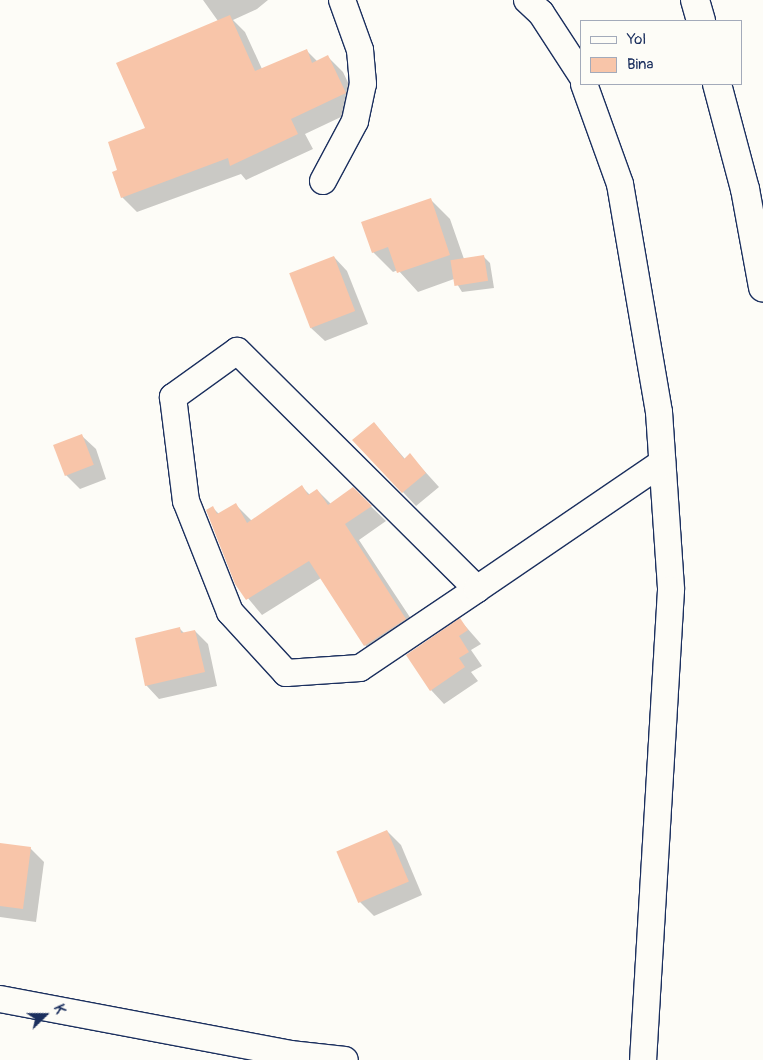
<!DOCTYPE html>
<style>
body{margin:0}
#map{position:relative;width:763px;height:1060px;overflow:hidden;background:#fdfcf7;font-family:Pangolin,sans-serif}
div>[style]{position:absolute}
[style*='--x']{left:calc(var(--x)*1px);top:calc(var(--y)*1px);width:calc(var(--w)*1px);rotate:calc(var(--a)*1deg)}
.shadow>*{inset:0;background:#0003}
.building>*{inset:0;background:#f8c5a9;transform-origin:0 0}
.roads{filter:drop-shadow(1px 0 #1b2f5e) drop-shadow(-1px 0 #1b2f5e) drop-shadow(0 1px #1b2f5e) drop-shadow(0 -1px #1b2f5e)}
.street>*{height:26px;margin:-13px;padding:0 13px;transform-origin:13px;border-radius:13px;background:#fdfcf7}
.highway>*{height:28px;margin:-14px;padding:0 14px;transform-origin:14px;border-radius:14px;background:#fdfcf7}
span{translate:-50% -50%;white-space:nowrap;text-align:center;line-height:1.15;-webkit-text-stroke:4.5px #fdfcf7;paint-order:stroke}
.legend{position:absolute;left:580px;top:20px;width:162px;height:65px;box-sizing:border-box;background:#fdfcf7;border:1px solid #a3aaba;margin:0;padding:6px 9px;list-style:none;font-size:15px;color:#1b2f5e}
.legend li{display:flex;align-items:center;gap:10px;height:25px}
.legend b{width:25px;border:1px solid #a3aaba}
.north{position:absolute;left:20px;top:990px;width:50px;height:50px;-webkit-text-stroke:4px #fdfcf7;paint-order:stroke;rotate:68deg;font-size:14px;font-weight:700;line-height:20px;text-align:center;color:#1b2f5e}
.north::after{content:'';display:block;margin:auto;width:18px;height:22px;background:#1b2f5e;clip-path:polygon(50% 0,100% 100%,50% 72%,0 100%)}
</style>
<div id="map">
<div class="shadow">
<div style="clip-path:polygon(203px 0,268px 0,257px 9px,233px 20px,245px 32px,262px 69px,306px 50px,318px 62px,328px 57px,343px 72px,360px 108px,305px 134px,313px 149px,246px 180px,241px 174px,137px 212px,122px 197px,119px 171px,218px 21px)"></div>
<div style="clip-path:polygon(431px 200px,450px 219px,464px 259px,483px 256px,490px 263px,494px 288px,462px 292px,454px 279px,418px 292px,398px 270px,393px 272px,373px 252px)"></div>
<div style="clip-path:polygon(334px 257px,347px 271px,368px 324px,325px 341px,311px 328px)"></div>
<div style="clip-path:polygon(374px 423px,405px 459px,410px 455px,439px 487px,416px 506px,354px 440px)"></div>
<div style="clip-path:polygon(82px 436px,96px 449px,106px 479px,80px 489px,66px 475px)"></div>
<div style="clip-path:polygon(302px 487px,310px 495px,317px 490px,331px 504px,353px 489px,386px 521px,359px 540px,421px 634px,380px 660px,365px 645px,321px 578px,262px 615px,236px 584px,213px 508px,219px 514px,236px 505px,252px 521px)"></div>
<div style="clip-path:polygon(460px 620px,481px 644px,471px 650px,482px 666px,471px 672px,478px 681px,444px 704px,431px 690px)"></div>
<div style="clip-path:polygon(180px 629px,184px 633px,195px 631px,208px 644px,217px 686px,159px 699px,146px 685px)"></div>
<div style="clip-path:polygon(387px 831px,401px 845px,422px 895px,374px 916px,360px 902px,338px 852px)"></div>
<div style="clip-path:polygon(0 844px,30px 848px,44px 862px,36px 922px,0 917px)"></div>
</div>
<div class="building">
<div style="clip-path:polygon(230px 15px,255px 71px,307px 49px,312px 63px,328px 55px,346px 93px,291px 119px,298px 134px,230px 166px,228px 158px,121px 198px,112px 172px,117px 170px,108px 142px,145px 128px,116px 63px)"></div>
<div style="clip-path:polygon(431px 198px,450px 255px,397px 273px,388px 247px,372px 253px,361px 222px)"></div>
<div style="left:484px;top:255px;width:26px;height:34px;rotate:81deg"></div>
<div style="left:334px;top:256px;width:59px;height:48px;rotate:69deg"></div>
<div style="clip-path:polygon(374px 422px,404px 459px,410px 453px,426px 473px,402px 493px,352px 440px)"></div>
<div style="left:82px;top:434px;width:33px;height:31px;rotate:69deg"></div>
<div style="clip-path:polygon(302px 485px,308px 495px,317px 489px,328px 505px,353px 487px,372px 506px,345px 524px,406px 619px,364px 646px,309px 561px,246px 600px,235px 584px,206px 510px,213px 506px,217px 514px,236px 503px,247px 523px)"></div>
<div style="clip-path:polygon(460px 618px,468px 630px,459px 636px,469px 652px,459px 658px,465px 667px,430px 691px,406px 655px)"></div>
<div style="clip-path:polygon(180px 627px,181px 633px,195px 630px,205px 672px,145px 686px,135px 638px)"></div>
<div style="left:387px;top:830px;width:56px;height:55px;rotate:67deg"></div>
<div style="clip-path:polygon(0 843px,31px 847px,23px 909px,0 906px)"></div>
</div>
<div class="roads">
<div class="street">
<div style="--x:527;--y:0;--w:19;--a:43"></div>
<div style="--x:541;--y:13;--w:75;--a:56.9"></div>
<div style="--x:584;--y:84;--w:106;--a:70.2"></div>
<div style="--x:620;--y:184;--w:231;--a:80.3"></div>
<div style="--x:659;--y:412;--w:178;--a:86.1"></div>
<div style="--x:671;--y:590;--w:471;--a:93.4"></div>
<div style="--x:323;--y:181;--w:68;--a:-61.9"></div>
<div style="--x:355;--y:121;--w:38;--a:-78"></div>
<div style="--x:363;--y:84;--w:34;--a:-95"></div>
<div style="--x:360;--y:50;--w:53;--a:-109.8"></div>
<div style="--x:477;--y:589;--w:338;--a:-135.2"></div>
<div style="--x:237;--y:351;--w:79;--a:144.3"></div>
<div style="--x:173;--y:397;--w:105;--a:82.9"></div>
<div style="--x:186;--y:501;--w:119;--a:68.4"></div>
<div style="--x:230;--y:612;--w:83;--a:47.4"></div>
<div style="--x:286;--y:673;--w:74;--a:-3.9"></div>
<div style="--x:360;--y:668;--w:141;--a:-34"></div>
<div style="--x:477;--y:589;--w:224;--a:-34.3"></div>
<div style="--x:0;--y:999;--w:295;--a:10.7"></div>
<div style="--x:290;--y:1054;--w:55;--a:6.2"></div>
</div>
<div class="highway">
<div style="--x:695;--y:0;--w:22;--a:74"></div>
<div style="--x:717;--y:84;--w:109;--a:75.1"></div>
<div style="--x:745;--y:189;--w:100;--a:79.6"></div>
</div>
</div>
<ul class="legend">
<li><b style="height:6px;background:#fdfcf7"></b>Yol</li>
<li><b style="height:14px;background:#f8c5a9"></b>Bina</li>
</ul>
<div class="north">K</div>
</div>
